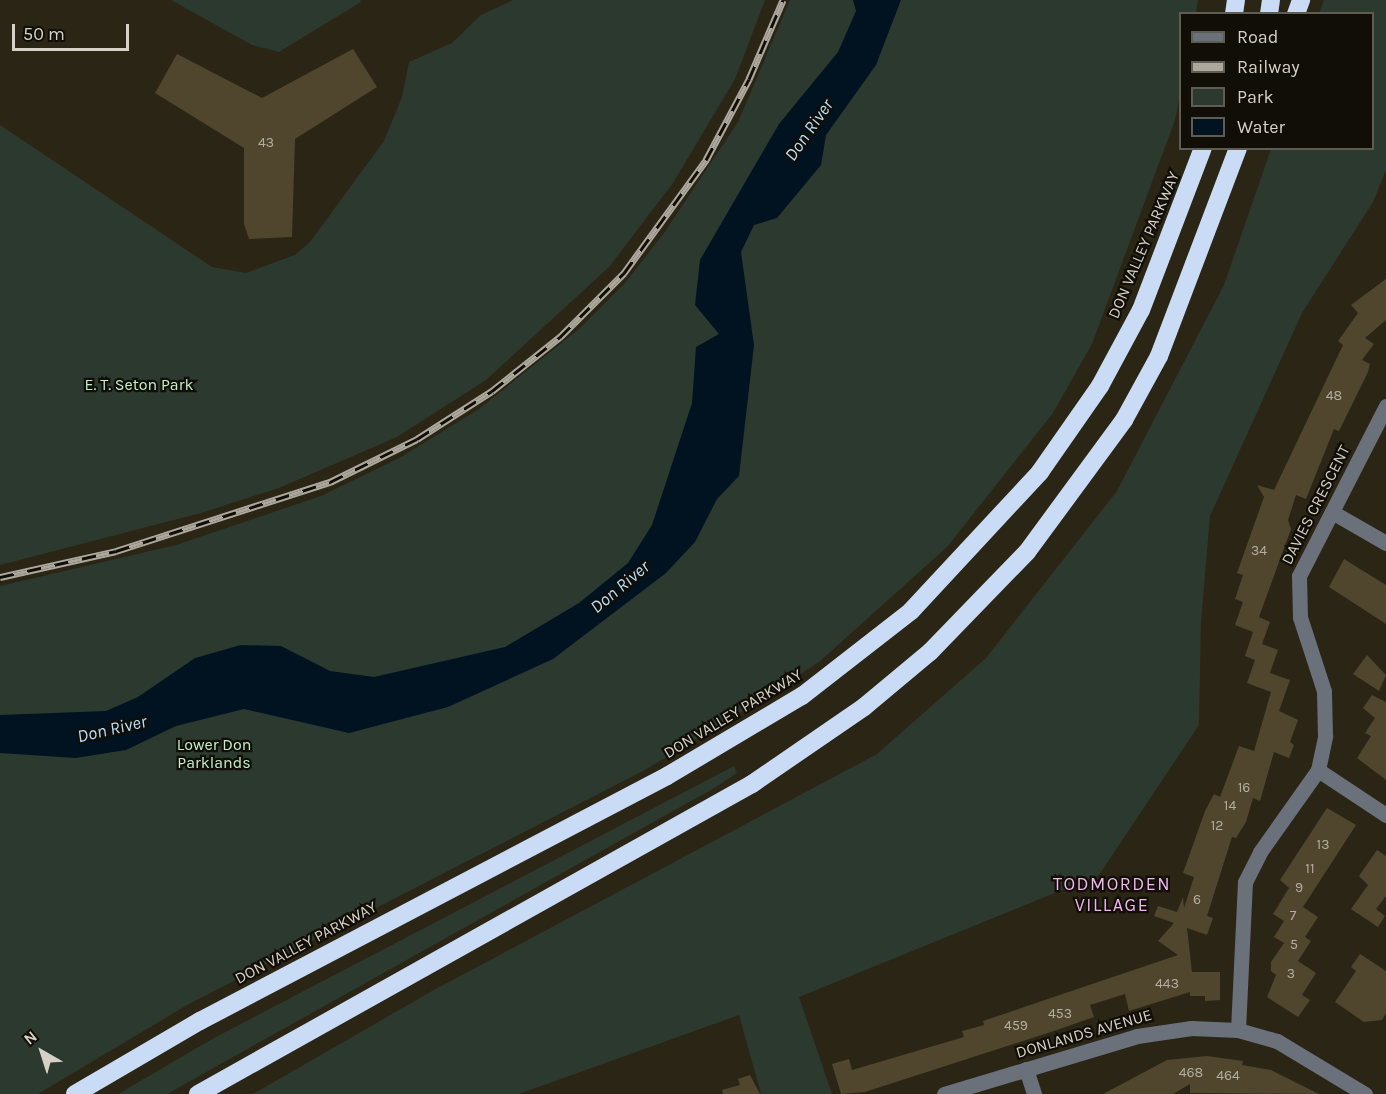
<!DOCTYPE html>
<style>
body{margin:0}
#map{position:relative;width:1386px;height:1094px;overflow:hidden;background:#2b2515;font-family:Karla,sans-serif}
div>[style]{position:absolute}
[style*='--x']{left:calc(var(--x)*1px);top:calc(var(--y)*1px);width:calc(var(--w)*1px);rotate:calc(var(--a)*1deg)}
.green>*{inset:0;background:#2c392f}
.water>*{inset:0;background:#011321}
.building>*{inset:0;background:#50462e}
.minor>*{height:15px;margin:-7.5px;padding:0 7.5px;transform-origin:7.5px;border-radius:7.5px;background:#6a717b}
.highway>*{height:18px;margin:-9px;padding:0 9px;transform-origin:9px;border-radius:9px;background:#cadcf5}
.rail>*{height:7px;margin-top:-3.5px;transform-origin:0;background:repeating-linear-gradient(90deg,#110e07 0 14px,#ada89d 0 28px);box-sizing:border-box;border-block:2px solid #ada89d}
span{translate:-50% -50%;white-space:nowrap;text-align:center;line-height:1.15;-webkit-text-stroke:4.5px #110e07;paint-order:stroke}
.number-label{font-size:14px;color:#b4aea1}
.number-label span{-webkit-text-stroke-width:0}
.street-label{font-size:16px;color:#d5d1c7}
.park-label{font-size:16px;color:#c1f0cb}
.water-label{font-size:18px;color:#b8defb;font-style:italic}
.neighbourhood-label{font-size:18px;color:#efb6ef;letter-spacing:1.5px}
.legend{position:absolute;left:1179px;top:12px;width:195px;height:138px;box-sizing:border-box;background:#110e07;border:2px solid #5f5c54;margin:0;padding:8px 10px;list-style:none;font-size:18px;color:#d5d1c7}
.legend li{display:flex;align-items:center;gap:12px;height:30px}
.legend b{width:30px;border:2px solid #5f5c54}
.north{position:absolute;left:12px;top:1022px;width:60px;height:60px;-webkit-text-stroke:4px #110e07;paint-order:stroke;rotate:321deg;font-size:16px;font-weight:700;line-height:24px;text-align:center;color:#d5d1c7}
.north::after{content:'';display:block;margin:auto;width:21px;height:27px;background:#d5d1c7;clip-path:polygon(50% 0,100% 100%,50% 72%,0 100%)}
.scale{position:absolute;left:12px;top:24px;width:117px;height:27px;box-sizing:border-box;border:3px solid #d5d1c7;border-top:0;padding-left:8px;font-size:18px;line-height:21px;white-space:nowrap;color:#d5d1c7;-webkit-text-stroke:4px #110e07;paint-order:stroke}
</style>
<div id="map">
<div class="green">
<div style="clip-path:polygon(171px 0,360px 0,361px 2px,279px 52px,252px 45px)"></div>
<div style="clip-path:polygon(513px 0,765px 0,735px 79px,673px 183px,609px 267px,486px 380px,397px 437px,279px 488px,201px 513px,0 565px,0 125px,212px 267px,246px 273px,295px 255px,310px 242px,384px 141px,402px 97px,409px 62px,452px 43px,481px 15px)"></div>
<div style="clip-path:polygon(790px 0,1198px 0,1196px 13px,1180px 14px,1180px 95px,1175px 120px,1092px 344px,1053px 413px,947px 547px,819px 662px,734px 717px,643px 771px,187px 1005px,38px 1094px,0 1094px,0 586px,176px 545px,321px 496px,401px 457px,479px 409px,579px 329px,625px 283px,664px 233px,738px 122px)"></div>
<div style="clip-path:polygon(1324px 0,1386px 0,1386px 170px,1373px 202px,1302px 313px,1210px 516px,1201px 622px,1199px 725px,1099px 875px,799px 997px,832px 1094px,761px 1094px,739px 1015px,519px 1094px,253px 1094px,432px 991px,877px 754px,986px 658px,1117px 491px,1224px 285px,1271px 149px,1372px 148px,1372px 14px,1319px 13px)"></div>
<div style="clip-path:polygon(734px 766px,737px 773px,716px 787px,167px 1094px,118px 1094px,214px 1038px)"></div>
</div>
<div class="water">
<div style="clip-path:polygon(853px 0,901px 0,876px 65px,826px 135px,821px 165px,777px 218px,754px 225px,741px 252px,754px 345px,739px 476px,717px 499px,695px 542px,666px 573px,553px 659px,448px 707px,349px 733px,244px 709px,176px 726px,126px 750px,76px 758px,0 753px,0 715px,106px 711px,138px 697px,195px 658px,241px 645px,281px 646px,330px 671px,374px 677px,505px 647px,579px 603px,628px 563px,652px 525px,692px 403px,696px 347px,719px 334px,695px 305px,700px 260px,779px 124px,838px 52px,856px 11px)"></div>
</div>
<div class="building">
<div style="clip-path:polygon(353px 49px,377px 87px,295px 139px,292px 237px,249px 239px,244px 224px,244px 148px,155px 93px,177px 54px,262px 98px)"></div>
<div style="clip-path:polygon(1386px 279px,1386px 320px,1365px 338px,1374px 344px,1362px 360px,1370px 364px,1368px 372px,1339px 431px,1334px 429px,1306px 499px,1296px 495px,1288px 520px,1291px 529px,1259px 617px,1270px 622px,1262px 644px,1278px 650px,1270px 673px,1290px 680px,1279px 711px,1298px 720px,1290px 742px,1294px 745px,1289px 758px,1274px 752px,1260px 801px,1253px 798px,1246px 822px,1236px 838px,1232px 837px,1207px 916px,1213px 918px,1207px 935px,1187px 928px,1192px 972px,1220px 972px,1220px 1000px,1205px 1001px,1205px 996px,1190px 996px,1190px 992px,1129px 1011px,1125px 994px,1090px 1005px,1094px 1017px,1057px 1030px,865px 1092px,841px 1094px,832px 1064px,849px 1059px,852px 1070px,964px 1037px,962px 1031px,984px 1025px,983px 1021px,1178px 955px,1158px 941px,1174px 923px,1154px 916px,1158px 906px,1177px 912px,1183px 897px,1184px 908px,1194px 877px,1183px 873px,1205px 811px,1214px 794px,1220px 797px,1239px 746px,1254px 751px,1271px 692px,1247px 683px,1255px 660px,1245px 656px,1253px 632px,1235px 625px,1243px 602px,1235px 599px,1243px 575px,1237px 573px,1264px 497px,1257px 485px,1274px 490px,1343px 345px,1338px 341px,1358px 313px,1351px 305px)"></div>
<div style="clip-path:polygon(1344px 559px,1386px 585px,1386px 624px,1329px 587px)"></div>
<div style="clip-path:polygon(1367px 655px,1386px 675px,1379px 691px,1353px 674px)"></div>
<div style="clip-path:polygon(1372px 695px,1386px 702px,1386px 780px,1357px 758px,1371px 736px,1365px 733px,1375px 718px,1363px 708px)"></div>
<div style="clip-path:polygon(1327px 808px,1356px 825px,1303px 907px,1318px 917px,1305px 937px,1311px 941px,1298px 961px,1316px 973px,1302px 995px,1310px 1000px,1298px 1017px,1267px 997px,1276px 975px,1271px 971px,1271px 962px,1284px 943px,1274px 937px,1284px 921px,1273px 914px,1289px 888px,1280px 880px)"></div>
<div style="clip-path:polygon(1377px 850px,1386px 856px,1386px 896px,1376px 909px,1385px 916px,1378px 927px,1351px 909px,1368px 885px,1359px 876px)"></div>
<div style="clip-path:polygon(1360px 954px,1386px 971px,1386px 1013px,1382px 1020px,1364px 1022px,1335px 1002px,1356px 971px,1351px 967px)"></div>
<div style="clip-path:polygon(1207px 1056px,1243px 1061px,1242px 1065px,1271px 1070px,1319px 1094px,1190px 1093px,1190px 1084px,1173px 1094px,1103px 1094px,1167px 1060px)"></div>
<div style="clip-path:polygon(750px 1075px,760px 1094px,723px 1094px,722px 1090px,740px 1085px,738px 1079px)"></div>
</div>
<div class="minor">
<div style="--x:1332;--y:512;--w:62;--a:29.9"></div>
<div style="--x:1318;--y:770;--w:82;--a:33.5"></div>
<div style="--x:1238;--y:1030;--w:148;--a:-87.3"></div>
<div style="--x:1245;--y:882;--w:34;--a:-63"></div>
<div style="--x:1260;--y:852;--w:100;--a:-54.7"></div>
<div style="--x:1318;--y:770;--w:35;--a:-78"></div>
<div style="--x:1325;--y:736;--w:45;--a:-91.3"></div>
<div style="--x:1324;--y:691;--w:78;--a:-108"></div>
<div style="--x:1300;--y:617;--w:41;--a:-91.4"></div>
<div style="--x:1299;--y:576;--w:191;--a:-62.9"></div>
<div style="--x:1026;--y:1069;--w:26;--a:72"></div>
<div style="--x:944;--y:1094;--w:202;--a:-16.7"></div>
<div style="--x:1137;--y:1036;--w:55;--a:-8.4"></div>
<div style="--x:1191;--y:1028;--w:47;--a:2.4"></div>
<div style="--x:1238;--y:1030;--w:41;--a:15.8"></div>
<div style="--x:1277;--y:1041;--w:103;--a:31.1"></div>
</div>
<div class="highway">
<div style="--x:1234;--y:14;--w:14;--a:-82"></div>
<div style="--x:1269;--y:14;--w:14;--a:-82"></div>
<div style="--x:1296;--y:14;--w:15;--a:-70"></div>
<div style="--x:75;--y:1094;--w:145;--a:-30.3"></div>
<div style="--x:200;--y:1021;--w:527;--a:-27.68"></div>
<div style="--x:667;--y:776;--w:157;--a:-30.7"></div>
<div style="--x:802;--y:696;--w:138;--a:-37.9"></div>
<div style="--x:911;--y:611;--w:190;--a:-47.1"></div>
<div style="--x:1040;--y:472;--w:105;--a:-55.1"></div>
<div style="--x:1100;--y:386;--w:86;--a:-61.7"></div>
<div style="--x:1141;--y:310;--w:173;--a:-69.1"></div>
<div style="--x:198;--y:1094;--w:635;--a:-29.23"></div>
<div style="--x:752;--y:784;--w:136;--a:-34.5"></div>
<div style="--x:864;--y:707;--w:86;--a:-39.8"></div>
<div style="--x:930;--y:652;--w:139;--a:-45.9"></div>
<div style="--x:1027;--y:552;--w:164;--a:-53.7"></div>
<div style="--x:1124;--y:420;--w:73;--a:-61.3"></div>
<div style="--x:1159;--y:356;--w:222;--a:-69.2"></div>
</div>
<div class="rail">
<div style="--x:0;--y:577;--w:119;--a:-12.6"></div>
<div style="--x:116;--y:551;--w:225;--a:-17.9"></div>
<div style="--x:330;--y:482;--w:97;--a:-26.3"></div>
<div style="--x:417;--y:439;--w:89;--a:-32.6"></div>
<div style="--x:492;--y:391;--w:87;--a:-38.5"></div>
<div style="--x:560;--y:337;--w:91;--a:-45"></div>
<div style="--x:624;--y:273;--w:140;--a:-54"></div>
<div style="--x:706;--y:160;--w:92;--a:-62"></div>
<div style="--x:749;--y:79;--w:86;--a:-66.7"></div>
</div>
<div class="number-label">
<span style="left:266px;top:143px">43</span>
<span style="left:1334px;top:396px">48</span>
<span style="left:1259px;top:551px">34</span>
<span style="left:1244px;top:788px">16</span>
<span style="left:1230px;top:806px">14</span>
<span style="left:1217px;top:826px">12</span>
<span style="left:1323px;top:845px">13</span>
<span style="left:1310px;top:869px">11</span>
<span style="left:1299px;top:888px">9</span>
<span style="left:1197px;top:900px">6</span>
<span style="left:1293px;top:916px">7</span>
<span style="left:1294px;top:945px">5</span>
<span style="left:1291px;top:974px">3</span>
<span style="left:1167px;top:984px">443</span>
<span style="left:1060px;top:1014px">453</span>
<span style="left:1016px;top:1026px">459</span>
<span style="left:1191px;top:1073px">468</span>
<span style="left:1228px;top:1076px">464</span>
</div>
<div class="street-label">
<span style="left:1144px;top:245px;rotate:-67deg">DON VALLEY PARKWAY</span>
<span style="left:1316px;top:505px;rotate:-63deg">DAVIES CRESCENT</span>
<span style="left:733px;top:714px;rotate:-31deg">DON VALLEY PARKWAY</span>
<span style="left:306px;top:943px;rotate:-28deg">DON VALLEY PARKWAY</span>
<span style="left:1084px;top:1034px;rotate:-16deg">DONLANDS AVENUE</span>
</div>
<div class="park-label">
<span style="left:139px;top:385px">E. T. Seton Park</span>
<span style="left:214px;top:754px">Lower Don<br>Parklands</span>
</div>
<div class="water-label">
<span style="left:809px;top:130px;rotate:-55deg">Don River</span>
<span style="left:620px;top:587px;rotate:-40deg">Don River</span>
<span style="left:112px;top:729px;rotate:-13deg">Don River</span>
</div>
<div class="neighbourhood-label">
<span style="left:1112px;top:895px">TODMORDEN<br>VILLAGE</span>
</div>
<ul class="legend">
<li><b style="height:8px;background:#6a717b"></b>Road</li>
<li><b style="height:8px;background:#ada89d"></b>Railway</li>
<li><b style="height:16px;background:#2c392f"></b>Park</li>
<li><b style="height:16px;background:#011321"></b>Water</li>
</ul>
<div class="north">N</div>
<div class="scale">50 m</div>
</div>
